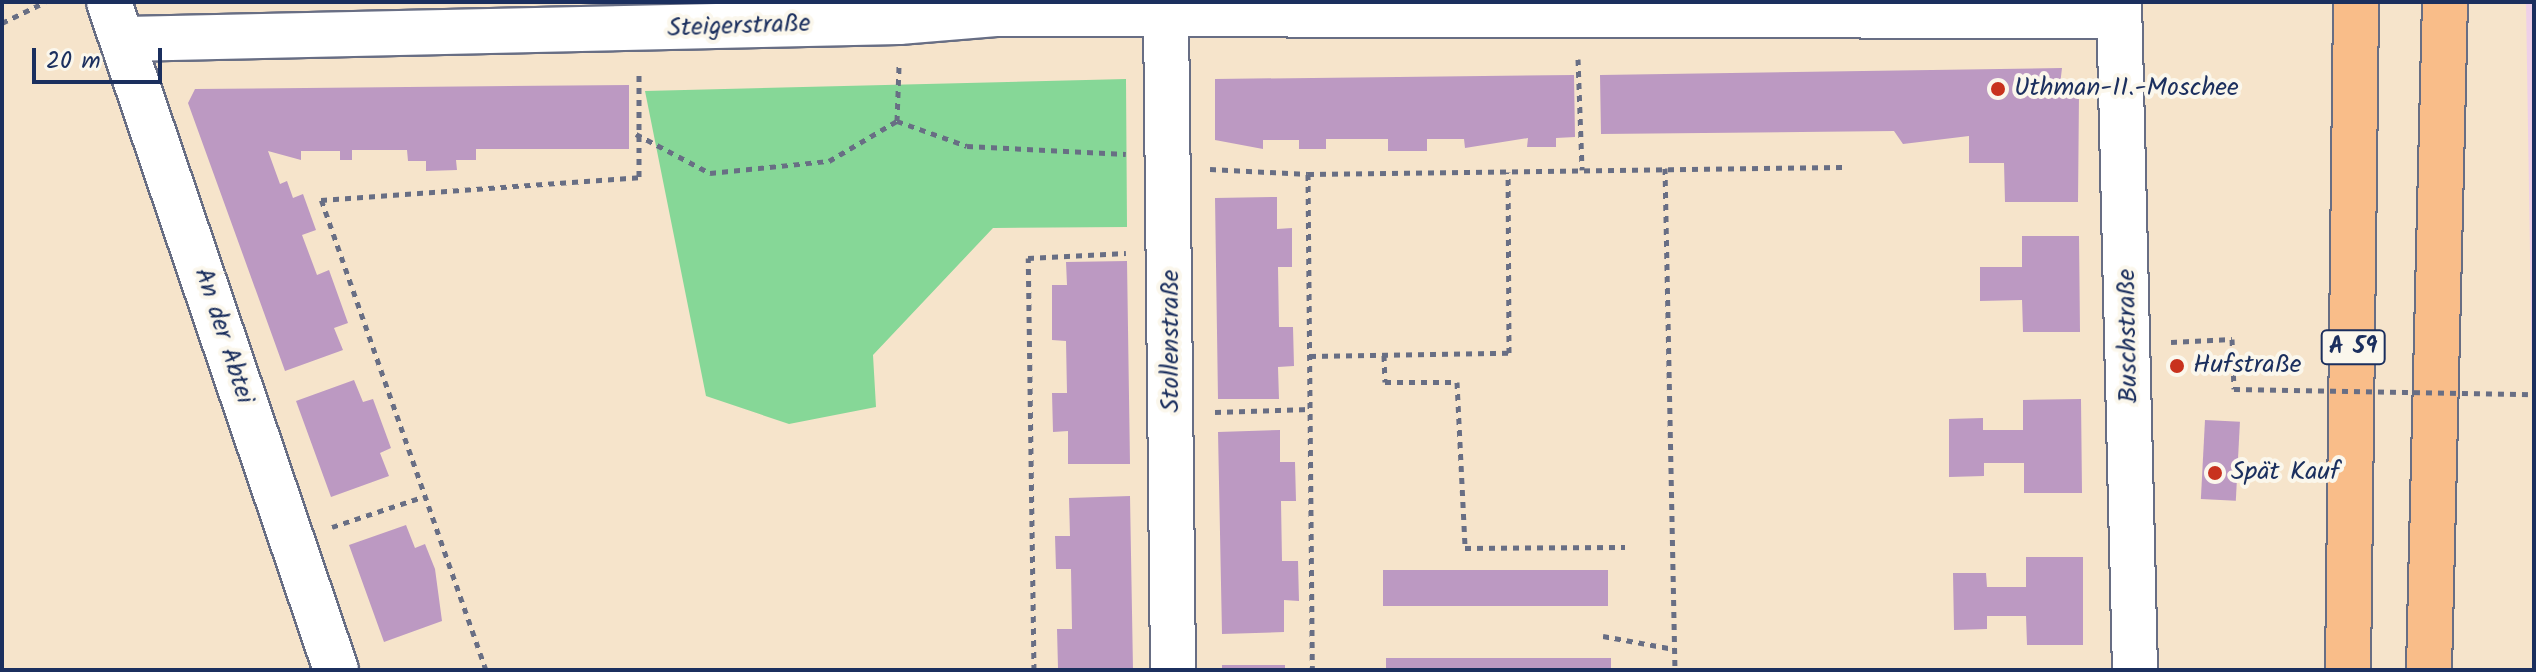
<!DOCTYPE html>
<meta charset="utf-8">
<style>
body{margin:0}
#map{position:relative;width:2536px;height:672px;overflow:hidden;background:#f6e4cb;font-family:Kalam,sans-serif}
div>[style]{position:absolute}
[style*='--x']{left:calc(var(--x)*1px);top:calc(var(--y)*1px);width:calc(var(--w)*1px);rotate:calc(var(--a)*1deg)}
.built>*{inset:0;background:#eed0e8}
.green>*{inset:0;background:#86d797}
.building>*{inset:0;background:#bc99c2;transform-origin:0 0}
.path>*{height:5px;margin-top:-2.5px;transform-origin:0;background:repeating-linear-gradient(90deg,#686e84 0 6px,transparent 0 12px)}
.roads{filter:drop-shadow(2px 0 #686e84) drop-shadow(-2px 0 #686e84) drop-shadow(0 2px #686e84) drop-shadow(0 -2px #686e84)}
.minor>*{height:44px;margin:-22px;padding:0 22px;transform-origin:22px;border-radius:22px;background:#fff}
.highway>*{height:44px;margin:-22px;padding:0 22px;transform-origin:22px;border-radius:22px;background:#f9bd89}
.path-bridge>*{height:5px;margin-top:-2.5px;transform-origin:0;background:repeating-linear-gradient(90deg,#686e84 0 6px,transparent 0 12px)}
.dots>*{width:22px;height:22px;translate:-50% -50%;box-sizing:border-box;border:4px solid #fbf7ec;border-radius:50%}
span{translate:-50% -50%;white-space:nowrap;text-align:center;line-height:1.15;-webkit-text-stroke:8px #fbf7ec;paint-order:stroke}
.shield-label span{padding:2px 6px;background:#fbf7ec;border:2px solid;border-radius:6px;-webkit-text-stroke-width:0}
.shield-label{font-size:24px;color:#1b2f5e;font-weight:700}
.street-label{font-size:26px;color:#1b2f5e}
.poi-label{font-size:26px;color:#1b2f5e}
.left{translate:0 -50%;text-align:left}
.frame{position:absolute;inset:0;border:4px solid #1b2f5e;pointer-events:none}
.scale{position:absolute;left:32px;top:48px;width:130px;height:36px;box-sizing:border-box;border:4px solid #1b2f5e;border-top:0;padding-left:10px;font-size:24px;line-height:28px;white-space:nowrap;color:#1b2f5e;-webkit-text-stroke:6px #fbf7ec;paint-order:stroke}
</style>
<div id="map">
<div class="built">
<div style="clip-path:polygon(2526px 2px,2534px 2px,2534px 443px,2533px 443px)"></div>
</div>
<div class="green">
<div style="clip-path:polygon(1126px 79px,1127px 227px,993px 228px,873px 355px,876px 407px,789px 424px,706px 396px,645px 91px)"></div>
</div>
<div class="building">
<div style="clip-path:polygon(2062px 68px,2060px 85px,2076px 85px,2079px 95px,2078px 202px,2005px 202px,2004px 163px,1969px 163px,1969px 136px,1903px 144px,1894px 131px,1601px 134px,1600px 75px)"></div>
<div style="clip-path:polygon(1574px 75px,1575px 137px,1556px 138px,1556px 147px,1527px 147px,1528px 138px,1465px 148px,1464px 139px,1427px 139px,1427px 151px,1388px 151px,1388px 139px,1326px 139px,1326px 149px,1299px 149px,1299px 140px,1263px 140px,1263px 149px,1215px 140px,1215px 79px)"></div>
<div style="clip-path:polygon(629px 85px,629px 149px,476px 149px,476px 160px,456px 160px,457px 170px,426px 171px,426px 161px,408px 161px,407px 150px,352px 150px,352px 160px,340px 160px,340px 151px,301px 151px,301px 160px,268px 151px,280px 184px,287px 181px,293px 198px,303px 194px,316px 230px,302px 235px,317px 275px,329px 270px,348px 323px,334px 328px,343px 350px,285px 371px,188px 103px,195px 89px)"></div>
<div style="clip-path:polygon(1277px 197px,1277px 229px,1292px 228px,1292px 267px,1278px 267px,1279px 327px,1293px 327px,1294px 366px,1278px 367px,1279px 399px,1218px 399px,1215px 198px)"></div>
<div style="clip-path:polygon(2022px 236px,2079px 236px,2080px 332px,2023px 332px,2022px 300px,1980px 301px,1980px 267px,2022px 267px)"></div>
<div style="clip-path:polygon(1127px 261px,1130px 464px,1068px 464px,1068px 431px,1053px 432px,1052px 393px,1067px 393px,1066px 341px,1052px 340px,1052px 285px,1067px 285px,1066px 262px)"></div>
<div style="clip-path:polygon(354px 380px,363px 402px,373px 399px,391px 448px,380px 453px,389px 476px,331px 497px,296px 401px)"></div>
<div style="clip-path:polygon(2081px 399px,2082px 493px,2024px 493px,2024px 463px,1984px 463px,1984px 476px,1949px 477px,1949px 419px,1983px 418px,1983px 430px,2023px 430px,2023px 400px)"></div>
<div style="left:2205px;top:420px;width:35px;height:79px;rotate:3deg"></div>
<div style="clip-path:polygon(1280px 430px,1280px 462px,1295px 462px,1296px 501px,1281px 501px,1282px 561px,1298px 561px,1299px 601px,1284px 600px,1284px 632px,1222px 634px,1218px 432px)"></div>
<div style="clip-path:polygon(1130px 496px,1133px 670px,1058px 668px,1057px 629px,1072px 629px,1071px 569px,1056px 569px,1055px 536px,1070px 536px,1069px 498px)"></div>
<div style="clip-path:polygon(406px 525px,415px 548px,425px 544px,435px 569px,442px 621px,384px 642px,349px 545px)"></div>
<div style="clip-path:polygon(2026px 557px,2083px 557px,2083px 645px,2027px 645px,2026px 616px,1987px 616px,1987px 629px,1954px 630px,1953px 573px,1986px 573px,1987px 587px,2026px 587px)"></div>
<div style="left:1383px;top:570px;width:225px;height:36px"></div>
<div style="left:1386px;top:658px;width:225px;height:12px"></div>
<div style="left:1222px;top:665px;width:63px;height:5px"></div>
</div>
<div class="path">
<div style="--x:2;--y:23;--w:48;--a:-26"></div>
<div style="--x:1578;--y:59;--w:111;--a:87.9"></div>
<div style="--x:897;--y:121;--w:55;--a:-87.9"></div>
<div style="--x:636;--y:134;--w:84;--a:27.8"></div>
<div style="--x:710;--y:173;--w:120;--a:-5.8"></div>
<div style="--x:829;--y:161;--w:79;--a:-30.5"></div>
<div style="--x:897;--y:121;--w:74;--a:19.7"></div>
<div style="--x:967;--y:146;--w:159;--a:2.9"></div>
<div style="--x:1665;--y:168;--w:502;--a:88.86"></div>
<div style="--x:1210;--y:169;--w:98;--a:2.9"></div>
<div style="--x:1308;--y:174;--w:535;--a:-0.75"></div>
<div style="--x:1308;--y:174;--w:496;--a:89.5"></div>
<div style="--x:2171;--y:342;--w:61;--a:-2.8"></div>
<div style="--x:2232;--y:339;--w:50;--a:87.7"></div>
<div style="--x:1384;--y:355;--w:27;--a:88"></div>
<div style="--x:1385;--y:382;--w:72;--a:0"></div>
<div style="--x:1457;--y:382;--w:166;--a:87.2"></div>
<div style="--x:1465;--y:548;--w:160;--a:-0.4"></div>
<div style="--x:1310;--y:356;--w:199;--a:-0.9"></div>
<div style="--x:1509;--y:353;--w:181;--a:-90.3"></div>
<div style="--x:1215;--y:412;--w:95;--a:-1.8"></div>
<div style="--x:332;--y:527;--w:95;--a:-18.4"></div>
<div style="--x:1603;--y:636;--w:72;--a:10.4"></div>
<div style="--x:486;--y:670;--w:498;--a:-109.3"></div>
<div style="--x:321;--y:200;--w:319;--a:-4.1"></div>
<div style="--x:639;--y:177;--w:106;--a:-90"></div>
<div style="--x:1034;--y:670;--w:412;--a:-90.8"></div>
<div style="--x:1028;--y:258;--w:98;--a:-2.9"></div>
</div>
<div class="roads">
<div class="minor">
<div style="--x:109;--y:2;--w:706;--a:71.23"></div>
<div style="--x:2119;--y:2;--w:668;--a:88.63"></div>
<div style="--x:1166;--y:13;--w:657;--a:89.39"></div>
<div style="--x:126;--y:39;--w:773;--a:-1.26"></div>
<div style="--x:899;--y:22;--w:97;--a:-4.7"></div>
<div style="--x:996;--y:14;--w:1123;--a:0.1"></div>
</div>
<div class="highway">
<div style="--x:2348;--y:670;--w:668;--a:-89.31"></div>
<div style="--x:2429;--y:670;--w:668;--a:-88.63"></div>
</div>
</div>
<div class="path-bridge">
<div style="--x:2234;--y:389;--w:300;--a:1"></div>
</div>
<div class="dots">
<div style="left:1998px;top:89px;background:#c8321e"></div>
<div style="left:2177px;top:366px;background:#c8321e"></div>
<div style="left:2215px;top:473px;background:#c8321e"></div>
</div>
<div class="shield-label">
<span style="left:2353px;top:347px">A 59</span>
</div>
<div class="street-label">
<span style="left:739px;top:27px;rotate:-2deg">Steigerstraße</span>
<span style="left:223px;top:336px;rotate:72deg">An der Abtei</span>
<span style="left:2129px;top:336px;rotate:-91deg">Buschstraße</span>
<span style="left:1172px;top:341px;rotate:-90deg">Stollenstraße</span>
</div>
<div class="poi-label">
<span class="left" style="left:2014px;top:89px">Uthman-II.-Moschee</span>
<span class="left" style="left:2193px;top:366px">Hufstraße</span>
<span class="left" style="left:2231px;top:473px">Spät Kauf</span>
</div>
<div class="frame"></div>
<div class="scale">20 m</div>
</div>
